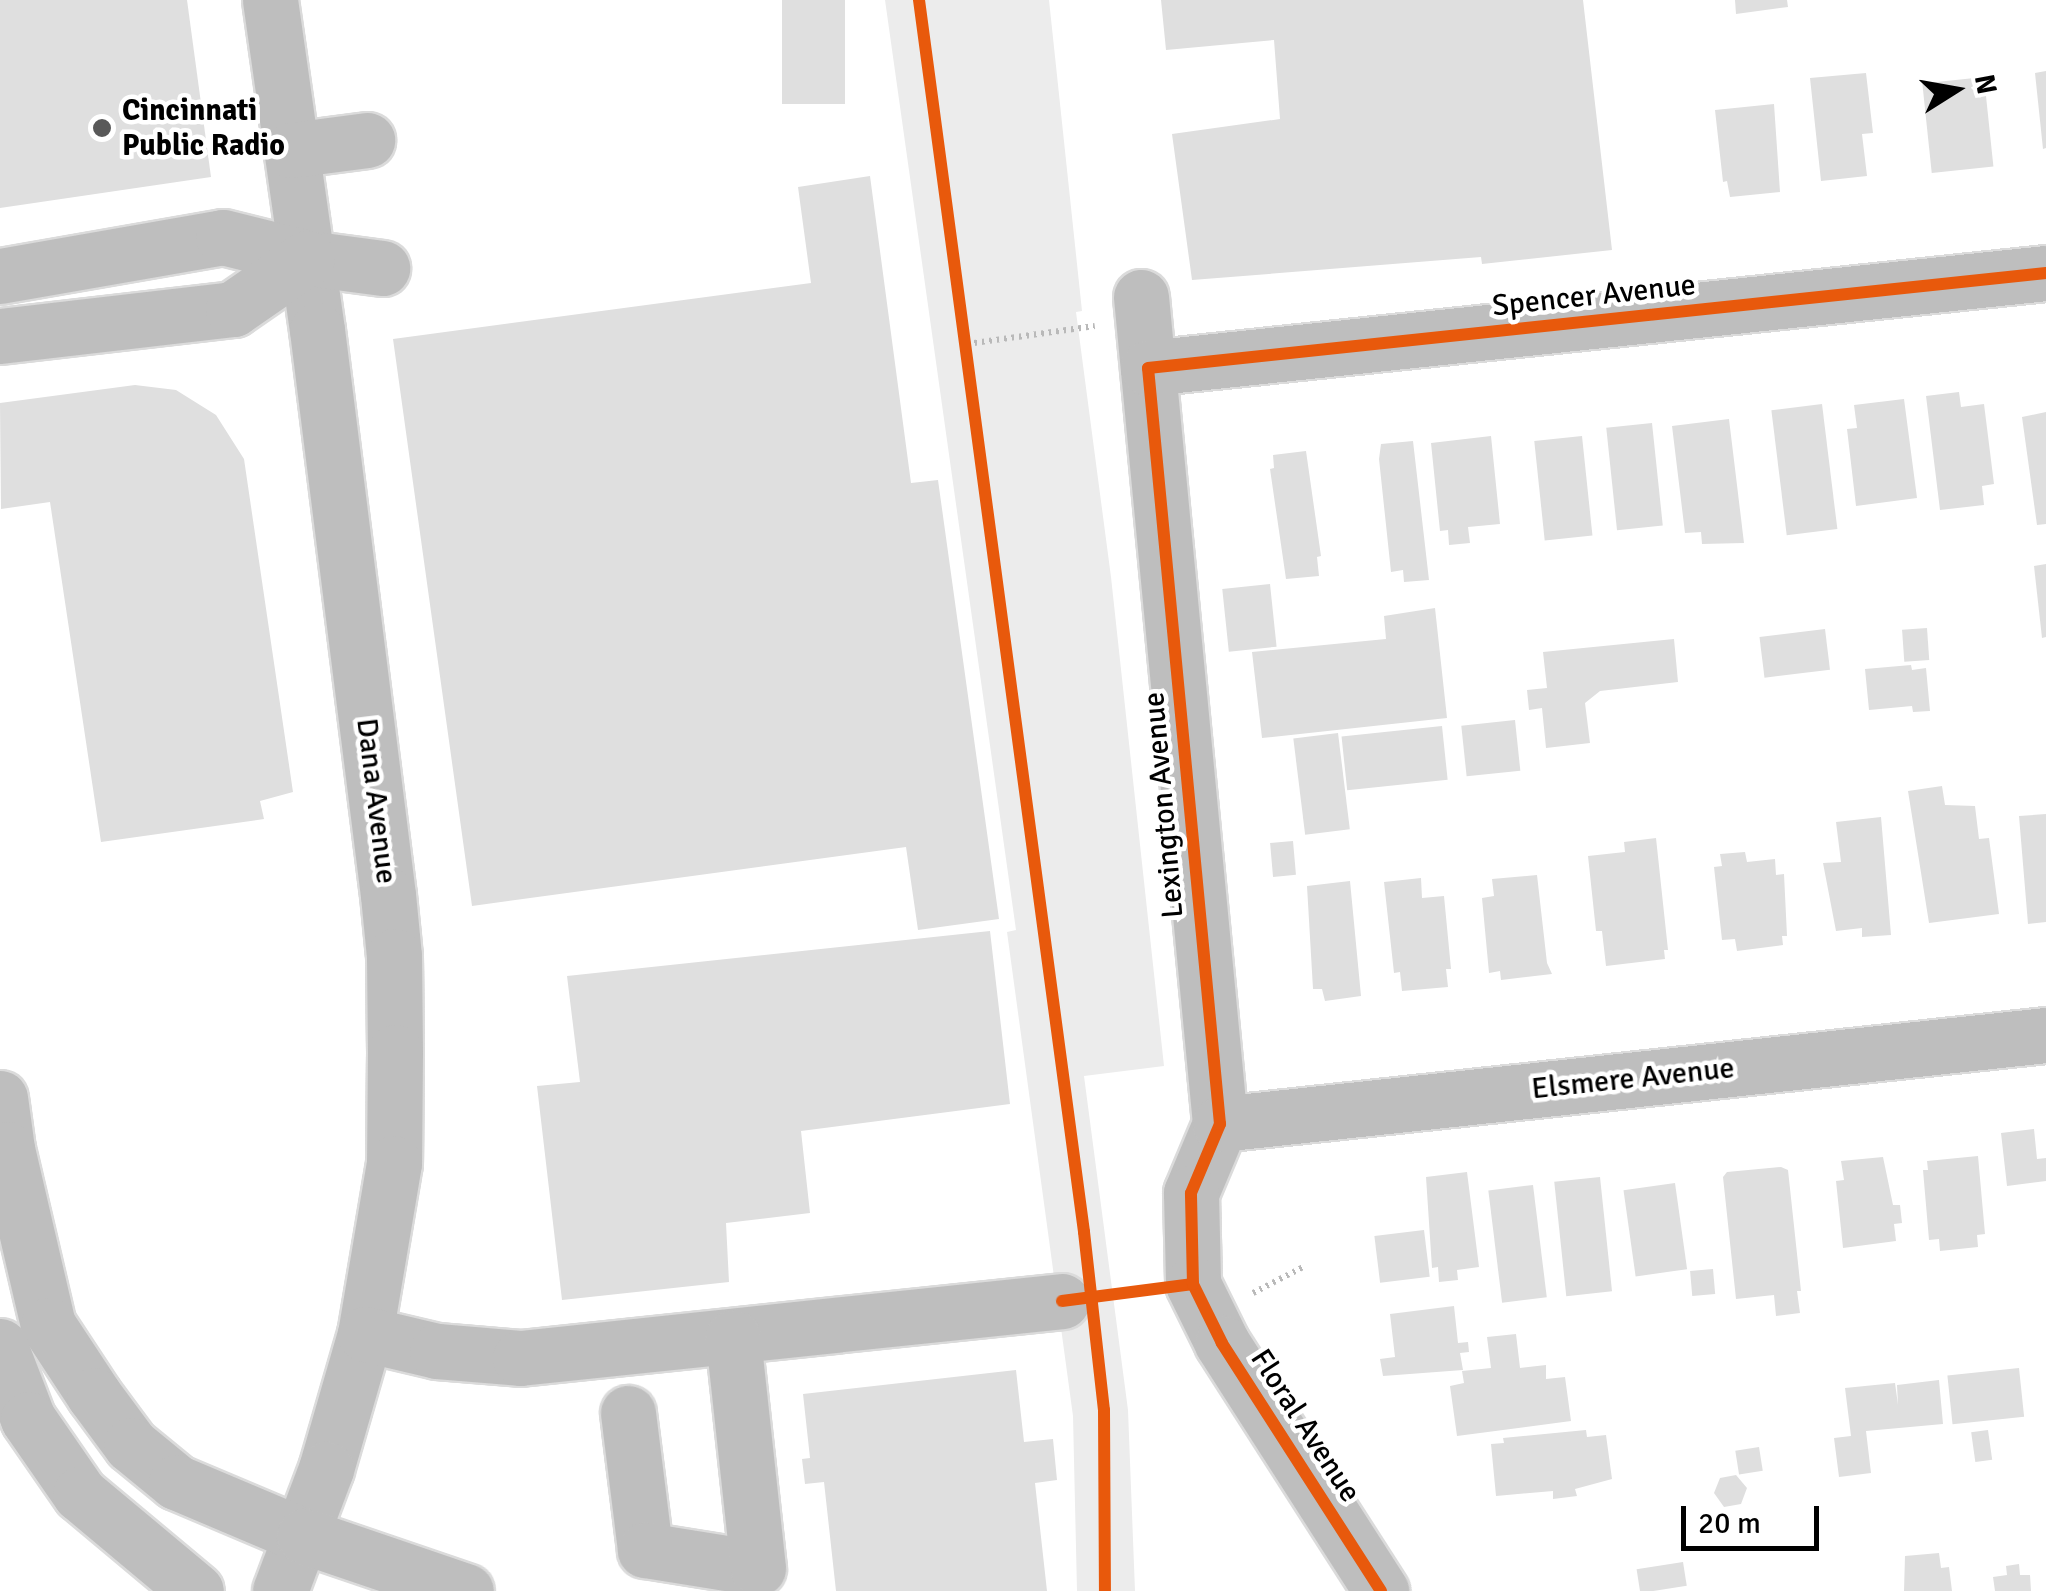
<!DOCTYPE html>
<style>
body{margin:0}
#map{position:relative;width:2046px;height:1591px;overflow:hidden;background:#fff;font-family:Signika,sans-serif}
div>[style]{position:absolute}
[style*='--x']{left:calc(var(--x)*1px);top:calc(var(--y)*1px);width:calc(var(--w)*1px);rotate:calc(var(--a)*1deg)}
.green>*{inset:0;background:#ececec}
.building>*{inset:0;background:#dfdfdf;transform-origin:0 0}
.path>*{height:6px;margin-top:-3px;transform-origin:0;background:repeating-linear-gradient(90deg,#b9b9b9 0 2.5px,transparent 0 7.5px)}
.roads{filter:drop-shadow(2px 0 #dbdbdb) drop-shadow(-2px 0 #dbdbdb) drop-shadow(0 2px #dbdbdb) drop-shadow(0 -2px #dbdbdb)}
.minor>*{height:55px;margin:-27.5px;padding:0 27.5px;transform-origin:27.5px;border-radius:27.5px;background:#bebebe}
.highway>*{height:55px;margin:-27.5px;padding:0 27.5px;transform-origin:27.5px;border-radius:27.5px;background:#bebebe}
.cycleway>*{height:12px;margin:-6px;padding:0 6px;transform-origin:6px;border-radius:6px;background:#e8590c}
.dots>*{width:28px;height:28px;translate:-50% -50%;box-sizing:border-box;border:5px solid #fff;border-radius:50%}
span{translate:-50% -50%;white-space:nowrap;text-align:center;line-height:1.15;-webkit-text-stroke:9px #fff;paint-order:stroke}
.poi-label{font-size:30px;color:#000;font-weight:700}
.left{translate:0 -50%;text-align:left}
.street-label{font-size:30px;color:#000}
.north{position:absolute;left:1906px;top:40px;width:100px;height:100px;-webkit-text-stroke:8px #fff;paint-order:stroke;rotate:79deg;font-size:28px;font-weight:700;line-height:40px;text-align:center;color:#000}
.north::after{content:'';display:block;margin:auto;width:35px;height:45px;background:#000;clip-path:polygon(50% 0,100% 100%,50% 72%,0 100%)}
.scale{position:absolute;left:1681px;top:1506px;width:138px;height:45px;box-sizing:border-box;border:5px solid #000;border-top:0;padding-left:12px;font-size:30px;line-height:35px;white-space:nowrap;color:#000;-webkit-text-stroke:8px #fff;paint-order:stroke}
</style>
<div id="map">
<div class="green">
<div style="clip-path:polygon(885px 0,1049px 0,1082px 311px,1076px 312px,1111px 577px,1164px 1066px,1084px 1076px,1128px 1410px,1135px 1591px,1077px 1591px,1073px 1416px,1007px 932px,1016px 930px)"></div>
</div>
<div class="building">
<div style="clip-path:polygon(0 0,187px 0,211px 177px,0 208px)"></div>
<div style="left:782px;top:0;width:63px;height:104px"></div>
<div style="clip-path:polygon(1161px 0,1583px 0,1612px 250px,1482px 264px,1481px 257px,1192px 280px,1172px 134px,1280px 119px,1274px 40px,1166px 50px)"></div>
<div style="clip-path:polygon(1735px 0,1787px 0,1788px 7px,1736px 14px)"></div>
<div style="clip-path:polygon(2046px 71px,2046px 148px,2043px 149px,2035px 73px)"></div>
<div style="clip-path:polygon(1866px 73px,1873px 133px,1862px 134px,1867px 176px,1821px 181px,1810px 78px)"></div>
<div style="left:1984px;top:77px;width:90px;height:62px;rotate:84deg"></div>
<div style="clip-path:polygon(1774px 104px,1780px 192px,1730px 197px,1727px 181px,1723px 182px,1715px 110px)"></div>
<div style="clip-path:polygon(870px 176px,911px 483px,938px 480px,999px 919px,918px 930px,906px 847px,472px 906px,393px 339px,811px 283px,798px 187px)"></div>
<div style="clip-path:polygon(135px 385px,176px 390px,216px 415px,244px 459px,293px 792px,260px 801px,264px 819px,101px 842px,50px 502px,1px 509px,0 403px)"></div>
<div style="clip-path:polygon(1959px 392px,1961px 407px,1984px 404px,1994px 484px,1982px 486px,1984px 505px,1940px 510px,1926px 396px)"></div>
<div style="clip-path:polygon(1904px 399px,1917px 498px,1856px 506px,1847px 429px,1857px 428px,1854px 405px)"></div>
<div style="left:1822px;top:404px;width:126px;height:51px;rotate:83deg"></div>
<div style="clip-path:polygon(2046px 412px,2046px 524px,2037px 525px,2022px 417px)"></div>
<div style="clip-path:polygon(1729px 419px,1744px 543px,1702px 544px,1701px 532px,1685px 533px,1672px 426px)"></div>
<div style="left:1652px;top:423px;width:103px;height:46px;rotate:84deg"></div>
<div style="clip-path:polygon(1491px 436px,1500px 524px,1468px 527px,1470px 543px,1449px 545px,1448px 530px,1440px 531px,1431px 443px)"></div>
<div style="left:1582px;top:436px;width:100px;height:48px;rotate:84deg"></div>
<div style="clip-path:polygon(1413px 441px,1429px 580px,1404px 582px,1403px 570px,1391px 572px,1379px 459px,1381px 444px)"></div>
<div style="clip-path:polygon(1306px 451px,1321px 556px,1317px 557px,1319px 576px,1286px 579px,1270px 469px,1274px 468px,1273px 455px)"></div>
<div style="clip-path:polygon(2046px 564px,2046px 637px,2042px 638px,2034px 566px)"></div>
<div style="left:1270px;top:584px;width:63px;height:48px;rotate:84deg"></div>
<div style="clip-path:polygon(1435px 608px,1447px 718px,1262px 738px,1252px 652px,1386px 639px,1384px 616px)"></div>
<div style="left:1927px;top:628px;width:32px;height:25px;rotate:86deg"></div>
<div style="left:1825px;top:629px;width:41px;height:66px;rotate:83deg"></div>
<div style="clip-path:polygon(1674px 639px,1678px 682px,1600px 691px,1585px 703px,1590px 743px,1546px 748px,1542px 708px,1529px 710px,1527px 690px,1547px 688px,1543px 652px)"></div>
<div style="clip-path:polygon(1911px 665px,1912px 670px,1926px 668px,1930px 711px,1913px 712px,1912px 706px,1869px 710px,1865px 669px)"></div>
<div style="left:1515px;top:720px;width:51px;height:54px;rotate:84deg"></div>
<div style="left:1442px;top:726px;width:54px;height:101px;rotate:84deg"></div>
<div style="left:1338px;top:733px;width:97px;height:45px;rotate:83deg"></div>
<div style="clip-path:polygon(1942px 786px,1945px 805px,1975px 806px,1979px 839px,1989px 838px,1999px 914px,1929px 923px,1908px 791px)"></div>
<div style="clip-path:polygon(2046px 814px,2046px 922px,2028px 924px,2019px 816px)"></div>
<div style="clip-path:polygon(1881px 817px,1891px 935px,1862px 937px,1862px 928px,1836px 931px,1823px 863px,1841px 862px,1836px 822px)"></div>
<div style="clip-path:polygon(1656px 838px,1668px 950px,1664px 950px,1665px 959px,1606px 966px,1602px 931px,1596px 931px,1588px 856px,1625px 852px,1624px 842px)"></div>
<div style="left:1293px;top:841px;width:34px;height:23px;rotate:85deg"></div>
<div style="clip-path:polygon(1745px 852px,1747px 862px,1775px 859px,1776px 875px,1784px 874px,1787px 936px,1782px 936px,1783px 945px,1737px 951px,1735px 939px,1722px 940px,1714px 867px,1722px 866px,1720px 854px)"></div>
<div style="clip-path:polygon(1537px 875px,1547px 963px,1552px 974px,1501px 980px,1500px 971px,1489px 973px,1482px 898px,1494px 896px,1492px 879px)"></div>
<div style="clip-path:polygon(1421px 878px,1422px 898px,1444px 896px,1451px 969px,1446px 969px,1448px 987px,1402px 991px,1400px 972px,1394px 973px,1384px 882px)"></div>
<div style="clip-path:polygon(1350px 881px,1361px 996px,1325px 1001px,1322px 989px,1313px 989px,1307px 886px)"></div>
<div style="clip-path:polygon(990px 931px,1010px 1104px,801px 1131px,810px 1213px,726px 1223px,729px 1282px,562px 1300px,537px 1086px,580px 1082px,567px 976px)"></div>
<div style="clip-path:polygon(2034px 1129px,2037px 1159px,2046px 1158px,2046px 1181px,2007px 1186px,2001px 1133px)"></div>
<div style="clip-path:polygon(1978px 1156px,1985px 1234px,1977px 1235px,1978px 1247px,1940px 1251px,1939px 1239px,1929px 1240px,1923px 1170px,1928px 1170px,1927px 1161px)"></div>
<div style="clip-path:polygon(1883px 1157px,1893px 1205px,1900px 1205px,1902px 1223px,1894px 1224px,1896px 1241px,1843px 1248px,1836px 1181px,1844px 1180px,1841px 1161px)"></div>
<div style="clip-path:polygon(1781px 1167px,1788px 1170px,1801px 1291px,1797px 1291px,1800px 1313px,1776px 1316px,1774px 1295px,1736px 1299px,1723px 1177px,1727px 1172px)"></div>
<div style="clip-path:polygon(1467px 1172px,1479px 1267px,1457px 1270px,1458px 1280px,1439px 1282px,1438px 1267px,1432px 1268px,1426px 1177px)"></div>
<div style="left:1600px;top:1177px;width:115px;height:46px;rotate:84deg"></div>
<div style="left:1675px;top:1183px;width:87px;height:52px;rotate:82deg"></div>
<div style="left:1533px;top:1185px;width:113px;height:45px;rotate:83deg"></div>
<div style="left:1424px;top:1230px;width:47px;height:50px;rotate:83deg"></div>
<div style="left:1713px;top:1269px;width:25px;height:23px;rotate:85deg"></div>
<div style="clip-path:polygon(1454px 1306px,1458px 1343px,1468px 1342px,1469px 1352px,1460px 1353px,1463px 1370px,1383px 1376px,1380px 1359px,1395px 1357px,1390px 1314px)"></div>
<div style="clip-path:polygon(1516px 1334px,1520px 1368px,1546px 1365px,1546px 1379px,1565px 1377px,1571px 1421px,1457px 1436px,1450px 1386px,1464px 1383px,1462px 1371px,1491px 1368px,1487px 1337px)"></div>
<div style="left:2019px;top:1368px;width:49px;height:72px;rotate:84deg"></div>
<div style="clip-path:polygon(1016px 1370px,1024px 1442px,1053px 1439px,1057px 1480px,1035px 1483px,1047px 1591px,836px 1591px,824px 1482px,805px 1484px,802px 1459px,810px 1458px,803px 1394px)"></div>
<div style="clip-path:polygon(1939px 1380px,1943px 1424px,1866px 1431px,1871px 1473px,1839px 1477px,1834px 1438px,1851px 1436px,1845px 1388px,1895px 1383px,1898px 1405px,1897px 1385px)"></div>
<div style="clip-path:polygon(1586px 1430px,1587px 1437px,1606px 1435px,1612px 1479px,1575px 1489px,1577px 1496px,1553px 1499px,1553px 1491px,1496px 1496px,1491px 1444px,1504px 1443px,1503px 1438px)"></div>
<div style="left:1988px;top:1430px;width:30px;height:17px;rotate:82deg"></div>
<div style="left:1759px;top:1447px;width:24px;height:24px;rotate:81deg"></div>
<div style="clip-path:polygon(1736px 1475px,1747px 1488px,1741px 1504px,1724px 1507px,1714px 1493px,1720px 1478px)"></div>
<div style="clip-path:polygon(1939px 1553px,1941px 1568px,1949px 1567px,1952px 1591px,1904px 1591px,1905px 1556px)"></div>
<div style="left:1683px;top:1562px;width:24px;height:47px;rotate:81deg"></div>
<div style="clip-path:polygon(2019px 1564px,2020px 1575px,2030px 1575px,2031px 1591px,1995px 1591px,1993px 1577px,2007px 1575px,2006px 1566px)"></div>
</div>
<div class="path">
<div style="--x:967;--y:344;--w:129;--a:-8"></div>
<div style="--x:1253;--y:1293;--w:59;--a:-27.4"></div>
</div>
<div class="roads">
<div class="minor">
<div style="--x:270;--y:0;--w:333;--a:81.9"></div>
<div style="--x:317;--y:330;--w:569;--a:82.84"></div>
<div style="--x:388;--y:895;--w:61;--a:84.4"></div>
<div style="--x:394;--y:956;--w:96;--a:89.4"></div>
<div style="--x:395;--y:1052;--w:111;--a:90.5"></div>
<div style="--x:394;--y:1163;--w:173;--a:99.6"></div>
<div style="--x:365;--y:1334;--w:141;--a:106.1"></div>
<div style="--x:326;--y:1469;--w:130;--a:110.7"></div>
<div style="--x:291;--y:150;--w:77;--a:-7.5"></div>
<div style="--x:0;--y:276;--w:226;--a:-9.9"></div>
<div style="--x:223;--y:237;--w:87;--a:14"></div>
<div style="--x:307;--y:258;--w:76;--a:7.6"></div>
<div style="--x:1141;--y:297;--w:831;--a:84.54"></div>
<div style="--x:1220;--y:1124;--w:75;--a:112.8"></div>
<div style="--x:1191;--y:1193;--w:91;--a:88.7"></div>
<div style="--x:1193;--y:1284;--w:66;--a:63.8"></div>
<div style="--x:1222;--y:1343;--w:295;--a:57.3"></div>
<div style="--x:0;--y:336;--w:235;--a:-6.6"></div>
<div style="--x:233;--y:309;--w:90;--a:-34.6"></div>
<div style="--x:1148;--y:368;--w:903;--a:-6.04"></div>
<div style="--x:0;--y:1098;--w:51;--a:82.2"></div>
<div style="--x:7;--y:1149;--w:181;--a:76.9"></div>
<div style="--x:48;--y:1325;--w:84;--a:56.7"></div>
<div style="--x:94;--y:1395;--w:62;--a:53.5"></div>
<div style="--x:131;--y:1445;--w:58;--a:39.4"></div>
<div style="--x:176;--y:1482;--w:139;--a:22.9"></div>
<div style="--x:1220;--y:1124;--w:831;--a:-6.15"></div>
<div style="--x:365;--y:1334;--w:74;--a:13.3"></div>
<div style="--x:437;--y:1351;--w:83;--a:4.8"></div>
<div style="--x:520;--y:1358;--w:545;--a:-6"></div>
<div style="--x:0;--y:1346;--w:78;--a:69"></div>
<div style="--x:28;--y:1419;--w:91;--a:55.3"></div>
<div style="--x:80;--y:1494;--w:151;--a:39.9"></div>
<div style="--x:628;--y:1413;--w:138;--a:82.9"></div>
<div style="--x:645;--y:1550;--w:114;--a:9.1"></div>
<div style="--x:758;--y:1568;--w:232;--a:-96.2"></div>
</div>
<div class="highway">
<div style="--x:304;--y:1536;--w:171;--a:18.8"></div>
</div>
</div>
<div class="cycleway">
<div style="--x:919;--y:0;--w:1243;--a:82.37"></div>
<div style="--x:1084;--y:1232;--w:179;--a:83.6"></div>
<div style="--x:1104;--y:1410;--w:181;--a:89.7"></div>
<div style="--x:1062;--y:1301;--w:132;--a:-7.4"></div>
<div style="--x:1381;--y:1591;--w:295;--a:-122.7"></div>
<div style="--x:1222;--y:1343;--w:66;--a:-116.2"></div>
<div style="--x:1193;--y:1284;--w:91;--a:-91.3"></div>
<div style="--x:1191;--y:1193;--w:75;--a:-67.2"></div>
<div style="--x:1220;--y:1124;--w:759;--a:-95.44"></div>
<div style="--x:1148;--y:368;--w:903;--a:-6.04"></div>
</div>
<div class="dots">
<div style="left:102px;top:128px;background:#595959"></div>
</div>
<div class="poi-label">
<span class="left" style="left:122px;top:128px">Cincinnati<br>Public Radio</span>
</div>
<div class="street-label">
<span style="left:1594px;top:296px;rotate:-6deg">Spencer Avenue</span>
<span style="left:376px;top:801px;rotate:83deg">Dana Avenue</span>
<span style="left:1164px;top:805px;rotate:-95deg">Lexington Avenue</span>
<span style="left:1633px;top:1079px;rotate:-6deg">Elsmere Avenue</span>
<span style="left:1305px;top:1426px;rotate:57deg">Floral Avenue</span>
</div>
<div class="north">N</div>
<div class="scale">20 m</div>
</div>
